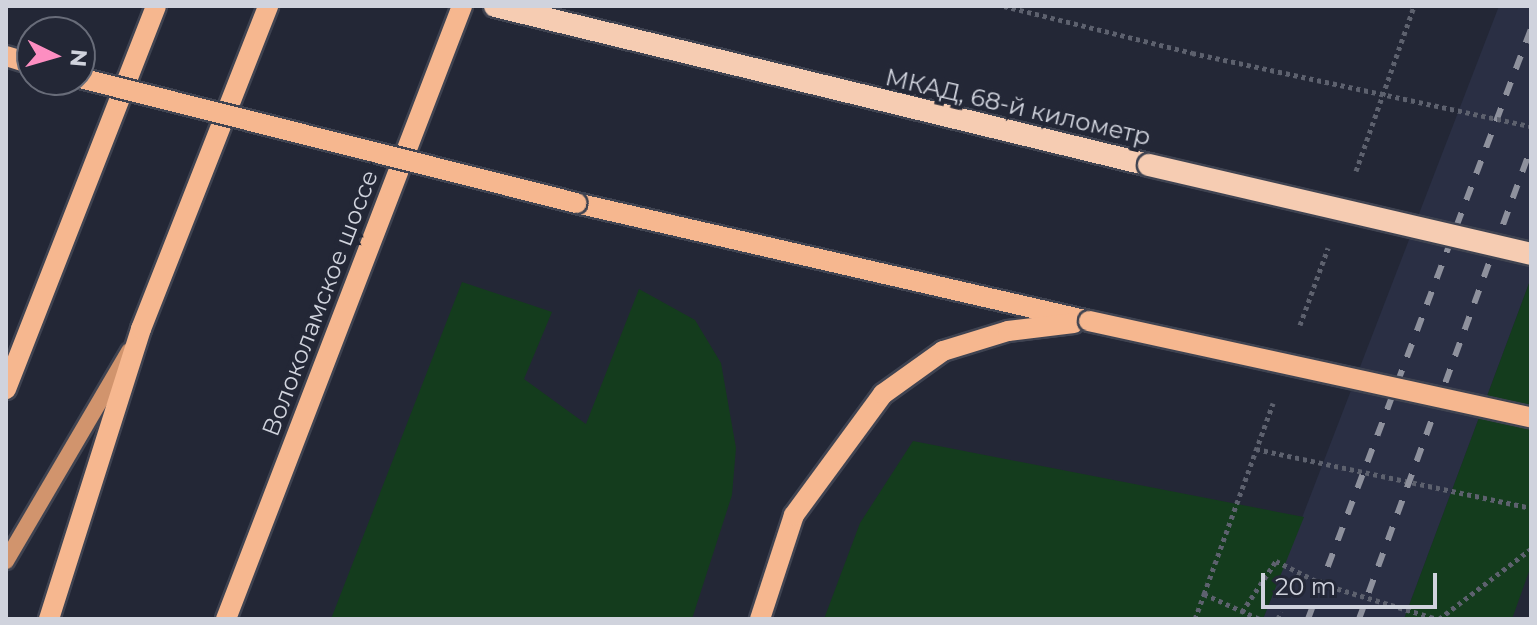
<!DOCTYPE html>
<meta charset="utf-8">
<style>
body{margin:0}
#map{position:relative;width:1537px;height:625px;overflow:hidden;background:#232736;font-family:Montserrat,sans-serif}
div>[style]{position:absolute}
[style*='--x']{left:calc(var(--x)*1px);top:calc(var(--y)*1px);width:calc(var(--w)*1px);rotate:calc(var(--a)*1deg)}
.built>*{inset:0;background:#2a2f44}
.green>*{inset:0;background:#143c1d}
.path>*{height:5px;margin-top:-2.5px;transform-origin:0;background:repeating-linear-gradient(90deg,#5d616e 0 4px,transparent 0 8px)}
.roads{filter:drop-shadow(2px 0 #3f4351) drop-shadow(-2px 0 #3f4351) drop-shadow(0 2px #3f4351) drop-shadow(0 -2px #3f4351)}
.secondary>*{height:16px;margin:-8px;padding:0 8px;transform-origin:8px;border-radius:8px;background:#d1946d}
.primary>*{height:20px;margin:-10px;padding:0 10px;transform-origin:10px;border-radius:10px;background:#f6b78f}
.trunk>*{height:22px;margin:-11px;padding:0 11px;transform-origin:11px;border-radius:11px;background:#f6ccb2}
.rail>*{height:6px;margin-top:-3px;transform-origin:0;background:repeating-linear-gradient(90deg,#8e919d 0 14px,transparent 0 28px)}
.path-bridge>*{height:5px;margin-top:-2.5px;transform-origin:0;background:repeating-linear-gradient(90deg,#5d616e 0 4px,transparent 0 8px)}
.bridges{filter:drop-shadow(2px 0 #3f4351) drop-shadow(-2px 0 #3f4351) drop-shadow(0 2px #3f4351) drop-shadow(0 -2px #3f4351)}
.primary-bridge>*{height:20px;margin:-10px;padding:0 10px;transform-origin:10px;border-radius:10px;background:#f6b78f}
.trunk-bridge>*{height:22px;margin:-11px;padding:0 11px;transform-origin:11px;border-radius:11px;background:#f6ccb2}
span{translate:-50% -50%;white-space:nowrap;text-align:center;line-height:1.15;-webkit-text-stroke:8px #232736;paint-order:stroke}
.street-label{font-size:24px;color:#d0d3dd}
.frame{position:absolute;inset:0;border:8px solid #d0d3dd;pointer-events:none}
.north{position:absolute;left:16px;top:16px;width:80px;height:80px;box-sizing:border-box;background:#232736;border:2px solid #686c79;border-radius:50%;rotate:95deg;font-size:22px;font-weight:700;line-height:32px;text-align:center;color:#d0d3dd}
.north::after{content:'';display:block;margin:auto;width:28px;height:36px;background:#fd8ec1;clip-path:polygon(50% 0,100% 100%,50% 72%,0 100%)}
.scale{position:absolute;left:1261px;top:573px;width:176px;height:36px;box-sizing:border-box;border:4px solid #d0d3dd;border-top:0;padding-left:10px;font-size:24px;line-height:28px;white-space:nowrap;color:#d0d3dd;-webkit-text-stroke:6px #232736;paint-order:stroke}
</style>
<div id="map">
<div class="built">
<div style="clip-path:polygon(1499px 6px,1531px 6px,1531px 278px,1404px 619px,1263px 619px)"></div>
</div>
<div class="green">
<div style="clip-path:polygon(1531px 278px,1531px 566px,1512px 619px,1404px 619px)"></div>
<div style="clip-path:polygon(462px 282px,552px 312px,524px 379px,586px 424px,639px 289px,695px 320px,721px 363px,736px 448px,732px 495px,692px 619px,331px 619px)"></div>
<div style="clip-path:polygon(913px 441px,1304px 517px,1263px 619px,824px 619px,860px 523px)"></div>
</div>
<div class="path">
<div style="--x:1004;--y:6;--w:194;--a:14"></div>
<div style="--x:1356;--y:171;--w:175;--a:-70.6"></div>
<div style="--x:1300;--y:325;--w:82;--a:-70"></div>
<div style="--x:1256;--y:449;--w:281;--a:12.1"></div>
<div style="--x:1204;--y:594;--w:203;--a:-70.1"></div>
<div style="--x:1242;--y:612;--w:61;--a:-56.3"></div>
<div style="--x:1276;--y:561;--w:51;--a:26.6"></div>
<div style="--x:1322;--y:584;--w:120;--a:16.9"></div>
<div style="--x:1195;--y:619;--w:27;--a:-70"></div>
<div style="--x:1204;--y:594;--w:61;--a:24.1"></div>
<div style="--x:1278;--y:619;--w:8;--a:-67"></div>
<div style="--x:1439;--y:619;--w:116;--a:-37.3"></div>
</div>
<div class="roads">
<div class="secondary">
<div style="--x:6;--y:561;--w:243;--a:-59.6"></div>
</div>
<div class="primary">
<div style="--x:6;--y:56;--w:27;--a:17"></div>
<div style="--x:576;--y:203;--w:526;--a:12.95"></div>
<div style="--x:6;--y:389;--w:411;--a:-68.6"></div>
<div style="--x:49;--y:619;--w:304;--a:-72.4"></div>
<div style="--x:141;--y:329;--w:347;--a:-68.5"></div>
<div style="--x:226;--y:619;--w:657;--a:-68.94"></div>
<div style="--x:760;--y:619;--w:109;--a:-71.9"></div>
<div style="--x:794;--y:515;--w:150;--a:-53.7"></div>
<div style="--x:883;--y:394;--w:74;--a:-35.6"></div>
<div style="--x:943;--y:351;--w:68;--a:-17.1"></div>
<div style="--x:1008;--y:331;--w:66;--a:-6.9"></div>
</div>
<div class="trunk">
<div style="--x:495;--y:6;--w:673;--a:13.66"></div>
</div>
</div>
<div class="rail">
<div style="--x:1308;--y:619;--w:631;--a:-69.3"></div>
<div style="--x:1359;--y:619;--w:501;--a:-69.94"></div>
</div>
<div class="path-bridge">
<div style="--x:1192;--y:53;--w:347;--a:12.2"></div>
</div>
<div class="bridges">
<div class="primary-bridge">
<div style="--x:80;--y:78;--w:512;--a:14.14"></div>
<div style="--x:1089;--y:321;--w:452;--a:12.3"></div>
</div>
<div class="trunk-bridge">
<div style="--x:1149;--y:165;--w:392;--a:13.1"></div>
</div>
</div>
<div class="street-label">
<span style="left:1018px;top:107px;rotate:13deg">МКАД, 68-й километр</span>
<span style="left:320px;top:303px;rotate:-69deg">Волоколамское шоссе</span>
</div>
<div class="frame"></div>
<div class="north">N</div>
<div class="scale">20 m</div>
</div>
